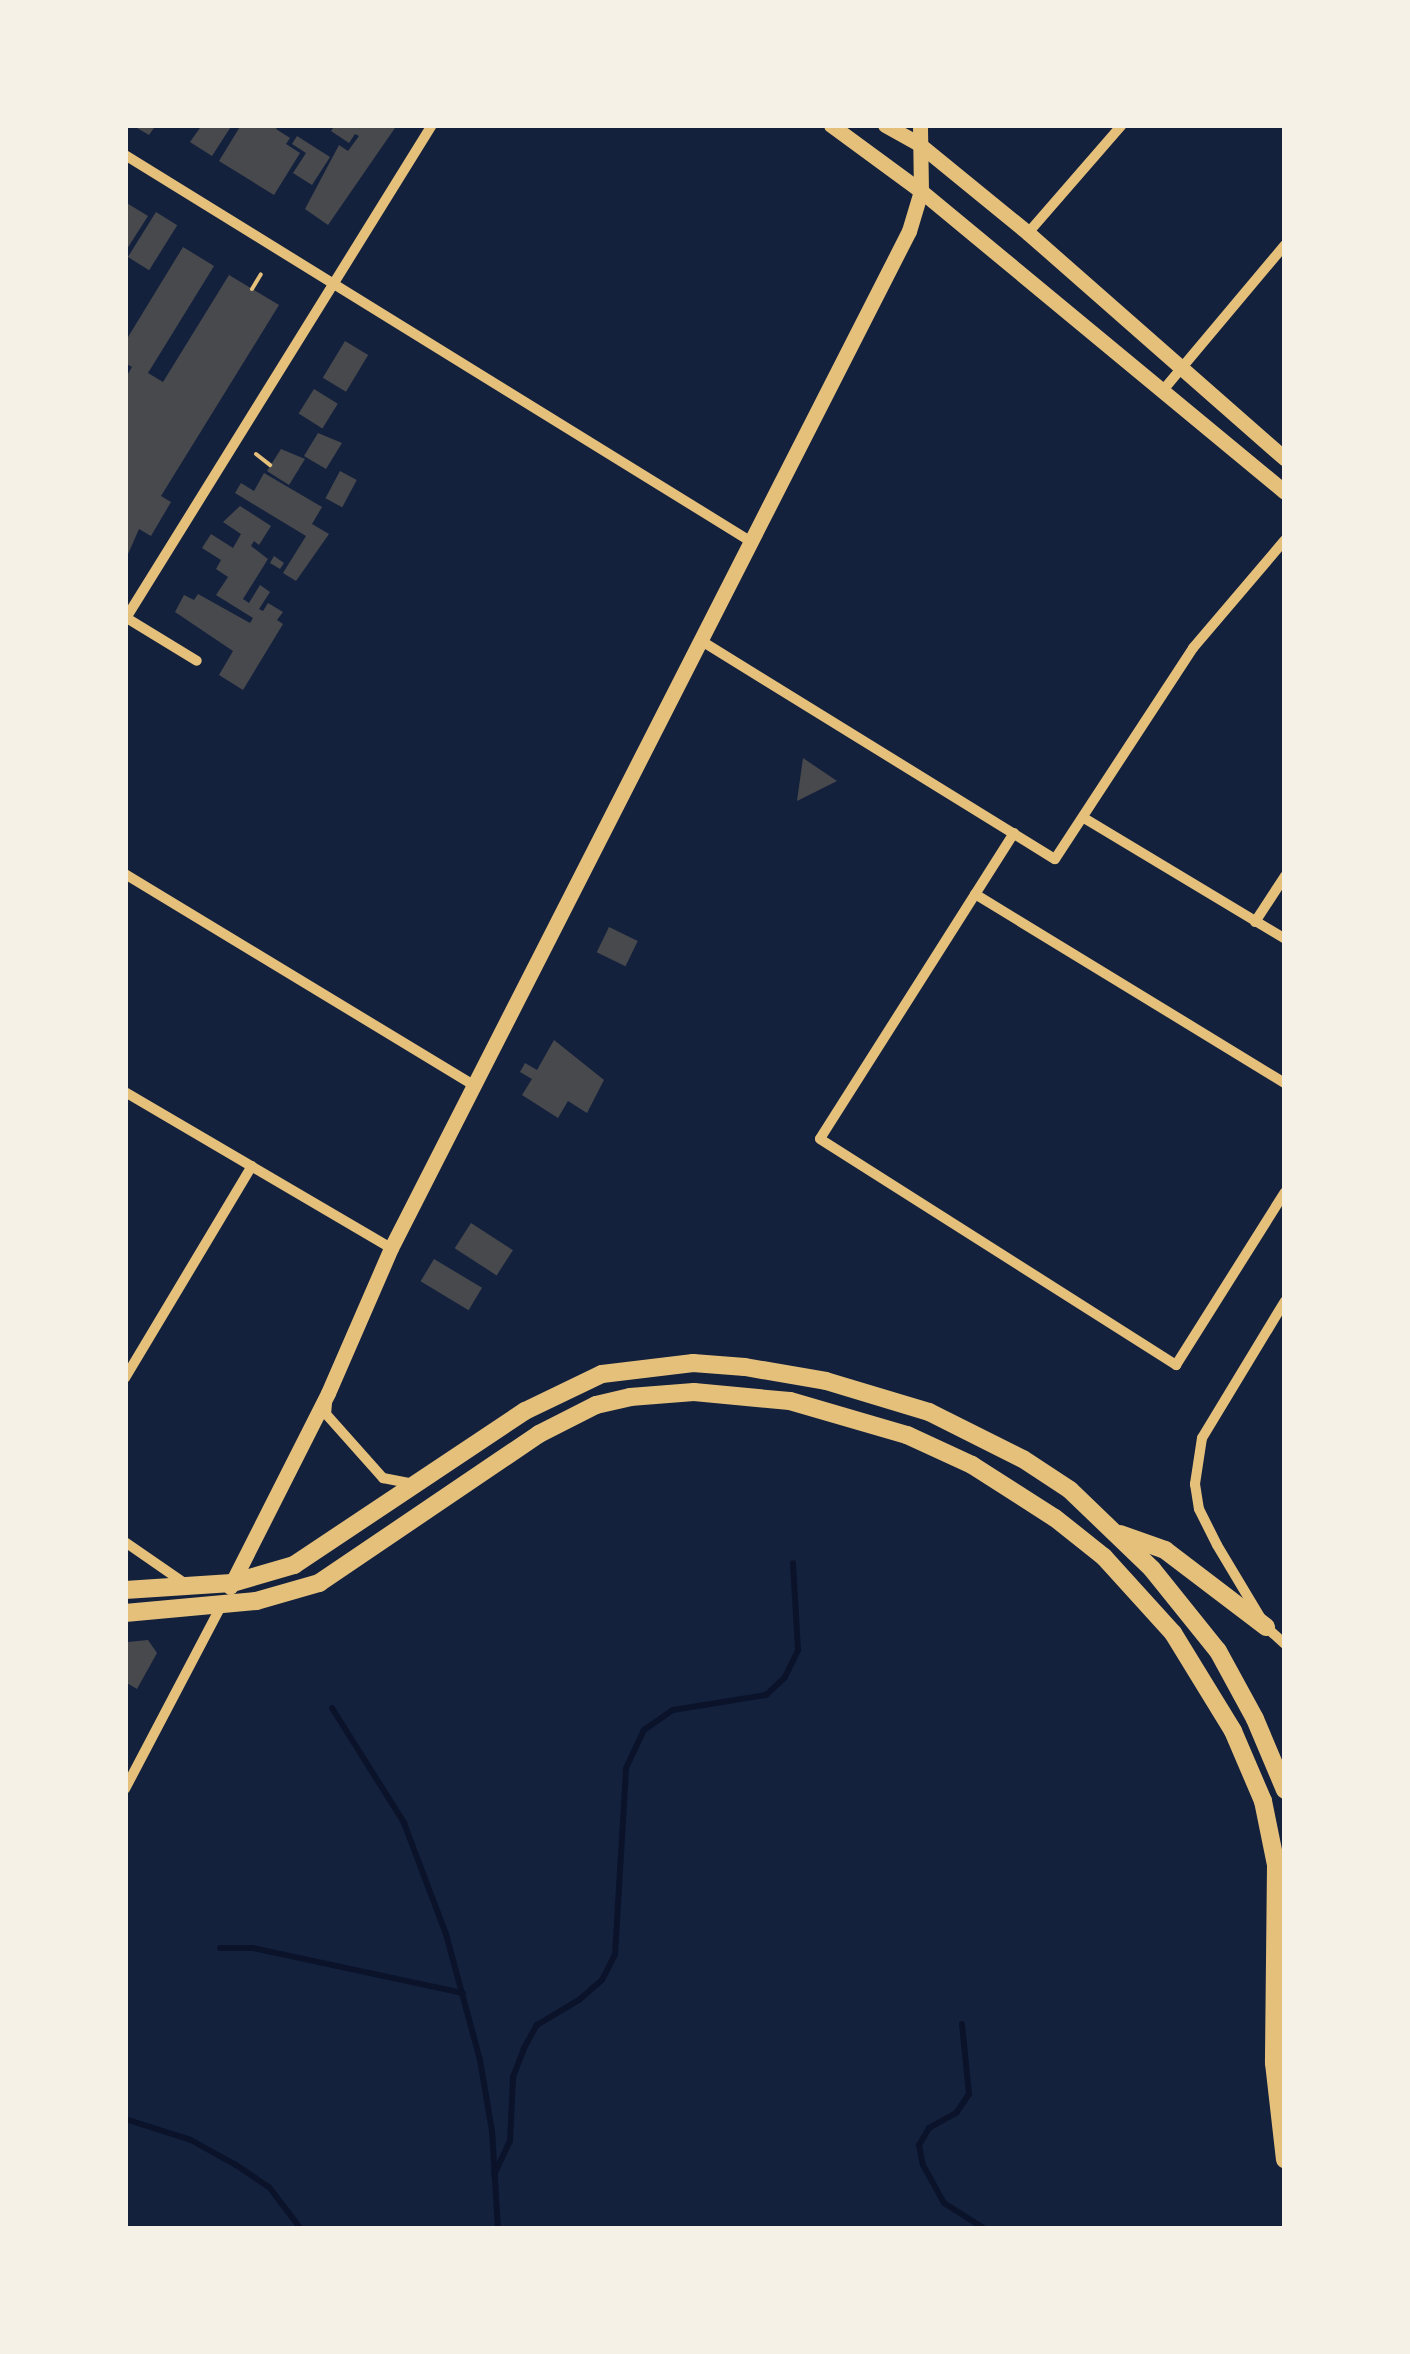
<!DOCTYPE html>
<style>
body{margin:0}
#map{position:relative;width:1410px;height:2354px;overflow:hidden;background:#14213d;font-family:Roboto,sans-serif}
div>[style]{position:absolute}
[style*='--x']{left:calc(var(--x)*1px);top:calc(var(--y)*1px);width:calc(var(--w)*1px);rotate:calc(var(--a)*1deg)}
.stream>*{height:6px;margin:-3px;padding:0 3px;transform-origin:3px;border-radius:3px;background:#0b132b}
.building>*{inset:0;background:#48494c;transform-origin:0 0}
.path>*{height:4px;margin:-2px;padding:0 2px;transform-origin:2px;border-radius:2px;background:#e5c07b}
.minor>*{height:10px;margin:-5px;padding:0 5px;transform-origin:5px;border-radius:5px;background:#e5c07b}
.tertiary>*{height:15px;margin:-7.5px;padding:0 7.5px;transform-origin:7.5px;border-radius:7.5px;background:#e5c07b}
.secondary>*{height:18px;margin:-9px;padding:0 9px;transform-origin:9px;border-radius:9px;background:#e5c07b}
span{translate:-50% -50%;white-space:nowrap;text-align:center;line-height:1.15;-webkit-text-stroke:10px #f6f1e7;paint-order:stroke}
.frame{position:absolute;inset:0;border:128px solid #f6f1e7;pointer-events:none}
</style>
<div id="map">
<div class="stream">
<div style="--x:332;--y:1708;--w:136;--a:57.9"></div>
<div style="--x:404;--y:1823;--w:119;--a:69.3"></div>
<div style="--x:446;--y:1934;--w:131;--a:74.9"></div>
<div style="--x:480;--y:2060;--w:72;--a:80.4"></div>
<div style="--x:492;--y:2131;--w:98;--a:86.5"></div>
<div style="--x:220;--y:1948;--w:33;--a:0"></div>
<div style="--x:253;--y:1948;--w:215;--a:12.1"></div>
<div style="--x:962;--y:2024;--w:70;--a:84.3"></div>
<div style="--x:969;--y:2094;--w:23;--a:124"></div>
<div style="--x:956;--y:2113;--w:31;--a:151"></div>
<div style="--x:929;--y:2128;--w:20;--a:120"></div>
<div style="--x:919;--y:2145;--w:20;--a:79"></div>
<div style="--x:923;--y:2165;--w:43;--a:61.1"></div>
<div style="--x:944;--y:2203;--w:49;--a:32.4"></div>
<div style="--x:125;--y:2119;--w:69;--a:17.7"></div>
<div style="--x:191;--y:2140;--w:51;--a:29.1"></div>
<div style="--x:236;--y:2165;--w:40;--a:34"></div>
<div style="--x:269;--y:2187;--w:53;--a:52.7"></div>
<div style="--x:494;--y:2175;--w:38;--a:-65"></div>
<div style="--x:510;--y:2141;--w:64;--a:-87.3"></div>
<div style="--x:513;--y:2077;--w:31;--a:-69"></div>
<div style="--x:524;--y:2048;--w:26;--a:-61"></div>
<div style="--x:537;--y:2025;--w:49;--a:-30.8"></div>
<div style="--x:579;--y:2000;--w:30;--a:-41"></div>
<div style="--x:602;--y:1980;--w:28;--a:-63"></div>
<div style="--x:615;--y:1955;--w:187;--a:-86.6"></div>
<div style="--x:626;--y:1768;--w:42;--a:-64.7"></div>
<div style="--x:644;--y:1730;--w:35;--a:-35"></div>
<div style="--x:673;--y:1710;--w:94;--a:-9.2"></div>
<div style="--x:766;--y:1695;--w:26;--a:-43"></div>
<div style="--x:785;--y:1677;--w:30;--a:-64"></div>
<div style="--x:798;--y:1650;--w:87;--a:-93.3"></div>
</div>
<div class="building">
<div style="clip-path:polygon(132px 125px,156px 125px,149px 135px)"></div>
<div style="clip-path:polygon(202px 125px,232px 125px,212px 156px,190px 142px)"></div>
<div style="clip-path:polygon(241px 125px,279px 125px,276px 129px,290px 138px,286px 144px,300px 153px,274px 195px,219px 161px)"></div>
<div style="clip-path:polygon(335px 125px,397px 125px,328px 225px,305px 209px,339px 145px,348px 151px,359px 136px,355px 134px,349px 143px,331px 131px)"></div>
<div style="clip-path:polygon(297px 136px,330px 157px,312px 185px,293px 173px,306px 153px,292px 144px)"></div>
<div style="clip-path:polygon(125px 202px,148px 216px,125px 252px)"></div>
<div style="left:156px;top:212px;width:25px;height:53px;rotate:32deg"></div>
<div style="clip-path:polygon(183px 247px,214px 266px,148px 373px,163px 382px,229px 275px,279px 305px,161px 496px,171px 502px,151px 536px,139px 529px,125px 561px,125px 379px,132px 367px,125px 363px,125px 342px)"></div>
<div style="left:345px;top:341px;width:27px;height:43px;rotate:31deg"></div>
<div style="left:314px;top:389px;width:28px;height:29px;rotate:32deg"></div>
<div style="clip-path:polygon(318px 433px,342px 443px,326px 469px,304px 456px)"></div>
<div style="clip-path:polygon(281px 449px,305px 459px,289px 485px,267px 471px)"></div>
<div style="left:340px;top:471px;width:19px;height:31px;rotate:28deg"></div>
<div style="clip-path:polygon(264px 473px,322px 507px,312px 524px,329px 534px,296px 581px,283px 573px,306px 536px,235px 493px,241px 483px,254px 491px)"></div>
<div style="clip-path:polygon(240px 506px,271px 526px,259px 545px,254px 541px,251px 546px,268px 559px,243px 599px,249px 603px,260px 585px,270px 592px,259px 609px,263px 611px,268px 603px,283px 612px,277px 620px,283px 624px,243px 690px,219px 675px,233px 651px,175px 612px,184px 595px,194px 600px,198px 594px,250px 623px,253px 618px,216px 595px,228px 577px,216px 569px,221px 560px,202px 548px,211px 534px,233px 548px,241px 534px,223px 522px)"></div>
<div style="clip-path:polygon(274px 556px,284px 563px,280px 569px,270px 563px)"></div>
<div style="clip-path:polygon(803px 758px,837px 781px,797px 801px)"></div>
<div style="left:609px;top:927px;width:32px;height:28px;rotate:26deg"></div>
<div style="clip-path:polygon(554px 1040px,604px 1080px,587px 1113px,568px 1101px,558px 1118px,522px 1095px,532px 1079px,520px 1072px,525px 1063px,537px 1070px)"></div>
<div style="left:471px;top:1223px;width:50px;height:30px;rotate:33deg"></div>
<div style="left:434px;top:1259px;width:56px;height:26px;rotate:31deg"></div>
<div style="clip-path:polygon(148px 1640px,157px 1653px,137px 1689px,125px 1682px,125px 1647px,128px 1642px)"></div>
</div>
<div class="path">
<div style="--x:252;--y:289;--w:17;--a:-59"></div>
<div style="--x:256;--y:454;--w:18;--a:38"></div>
</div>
<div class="minor">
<div style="--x:125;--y:155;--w:735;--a:31.7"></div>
<div style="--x:1028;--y:233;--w:143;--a:-49"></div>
<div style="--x:1164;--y:389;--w:188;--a:-50"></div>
<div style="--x:125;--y:617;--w:84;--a:31.4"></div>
<div style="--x:126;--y:618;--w:580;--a:-58.17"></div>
<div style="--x:700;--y:640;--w:417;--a:31.7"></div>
<div style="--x:1055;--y:859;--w:252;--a:-56.8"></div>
<div style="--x:1193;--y:648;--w:142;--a:-49.6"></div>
<div style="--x:1084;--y:818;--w:235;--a:31"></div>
<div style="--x:1014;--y:833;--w:362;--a:122.4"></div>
<div style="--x:820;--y:1139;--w:422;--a:32.4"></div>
<div style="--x:1176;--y:1365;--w:204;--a:-57.8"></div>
<div style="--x:125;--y:874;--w:409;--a:31.2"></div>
<div style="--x:975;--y:894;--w:363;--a:31.4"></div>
<div style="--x:1255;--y:922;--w:55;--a:-56.9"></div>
<div style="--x:125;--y:1092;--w:308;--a:30.4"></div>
<div style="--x:1285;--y:1301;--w:160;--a:121.2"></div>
<div style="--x:1202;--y:1438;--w:47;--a:98.7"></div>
<div style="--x:1195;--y:1484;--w:25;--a:81"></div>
<div style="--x:1199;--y:1509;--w:40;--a:63.4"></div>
<div style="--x:1217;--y:1545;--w:96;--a:59.1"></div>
<div style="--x:1266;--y:1627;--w:25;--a:42"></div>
<div style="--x:125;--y:1378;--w:247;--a:-59.1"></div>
<div style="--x:327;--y:1403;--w:11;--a:95"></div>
<div style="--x:326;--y:1414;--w:86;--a:48.3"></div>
<div style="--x:383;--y:1478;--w:25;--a:11"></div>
<div style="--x:125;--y:1542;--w:75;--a:34.7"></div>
<div style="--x:125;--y:1789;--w:209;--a:-62.3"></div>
</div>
<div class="tertiary">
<div style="--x:831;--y:125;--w:112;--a:36.3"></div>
<div style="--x:921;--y:191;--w:472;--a:39.6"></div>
<div style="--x:885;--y:125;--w:39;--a:29"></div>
<div style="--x:919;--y:144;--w:141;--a:39.2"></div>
<div style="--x:1028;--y:233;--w:342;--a:41.3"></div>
<div style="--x:230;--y:1587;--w:217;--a:-63.2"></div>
<div style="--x:328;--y:1393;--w:158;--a:-66.5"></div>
<div style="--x:391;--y:1248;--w:1141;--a:-63.01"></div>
<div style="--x:909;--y:231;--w:42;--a:-73.3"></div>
<div style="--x:921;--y:191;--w:66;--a:-90.9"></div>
</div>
<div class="secondary">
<div style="--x:1120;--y:1534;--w:48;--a:19.6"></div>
<div style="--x:1165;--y:1550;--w:127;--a:37.3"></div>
<div style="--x:125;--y:1590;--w:107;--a:-3.7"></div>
<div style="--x:232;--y:1583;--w:65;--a:-16.2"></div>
<div style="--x:294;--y:1565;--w:278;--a:-33.7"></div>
<div style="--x:525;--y:1411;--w:85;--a:-25.7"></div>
<div style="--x:602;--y:1374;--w:92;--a:-6.9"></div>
<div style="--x:693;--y:1363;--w:52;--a:4.4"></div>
<div style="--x:745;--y:1367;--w:82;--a:9.8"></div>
<div style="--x:826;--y:1381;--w:108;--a:16.8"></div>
<div style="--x:929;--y:1412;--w:105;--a:26.6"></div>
<div style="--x:1023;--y:1459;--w:56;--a:33.4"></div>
<div style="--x:1070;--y:1490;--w:114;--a:43.9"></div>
<div style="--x:1152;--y:1569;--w:105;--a:51.2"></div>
<div style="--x:1218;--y:1651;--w:77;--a:61.4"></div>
<div style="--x:1255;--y:1719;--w:77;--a:67.1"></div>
<div style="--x:125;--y:1613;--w:132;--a:-5.2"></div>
<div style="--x:256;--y:1601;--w:66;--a:-15.9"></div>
<div style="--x:319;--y:1583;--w:266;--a:-34.1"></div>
<div style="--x:539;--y:1434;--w:64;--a:-27"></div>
<div style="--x:596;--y:1405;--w:35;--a:-13"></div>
<div style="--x:630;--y:1397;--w:64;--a:-4.5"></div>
<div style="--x:694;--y:1392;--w:96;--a:5.4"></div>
<div style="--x:790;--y:1401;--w:122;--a:16.2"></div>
<div style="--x:907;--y:1435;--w:72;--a:24.8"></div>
<div style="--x:972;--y:1465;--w:98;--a:32.6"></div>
<div style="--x:1055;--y:1518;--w:63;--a:38.5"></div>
<div style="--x:1104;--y:1557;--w:103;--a:47.8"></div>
<div style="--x:1173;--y:1633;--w:115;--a:58.5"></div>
<div style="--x:1233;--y:1731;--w:76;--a:66.8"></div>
<div style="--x:1263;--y:1801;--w:65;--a:78.5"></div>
<div style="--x:1276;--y:1865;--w:198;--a:90.6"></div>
<div style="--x:1274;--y:2063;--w:97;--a:83.5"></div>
</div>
<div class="frame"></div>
</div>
